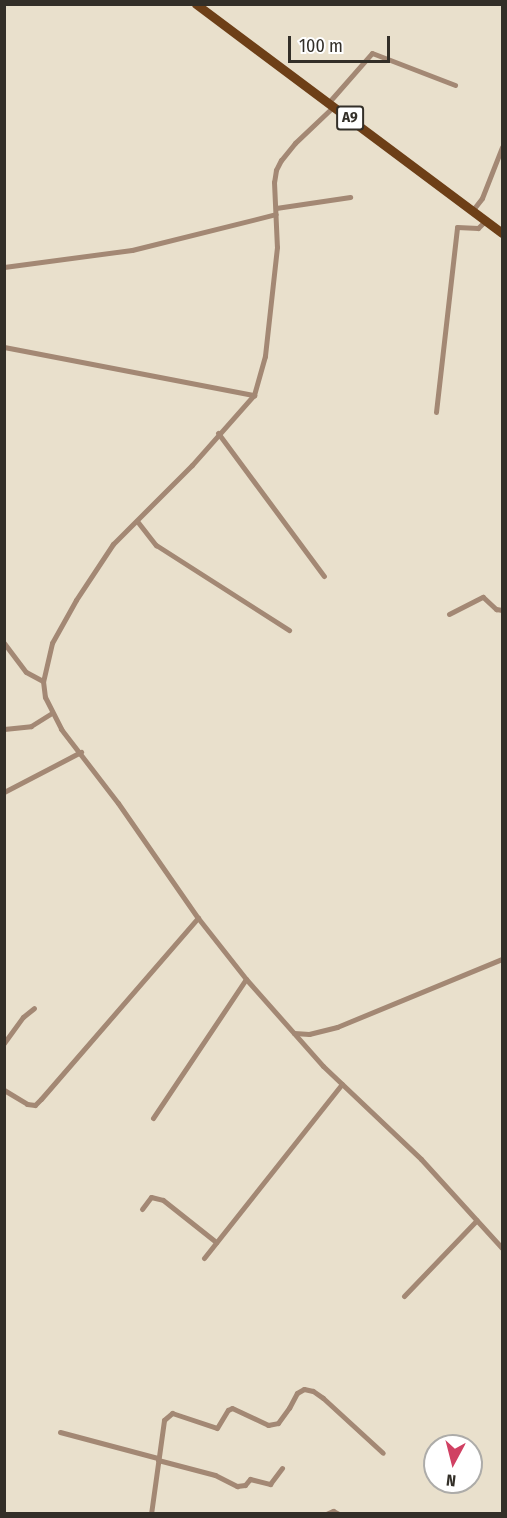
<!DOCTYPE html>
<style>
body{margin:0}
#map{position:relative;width:507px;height:1518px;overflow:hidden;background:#e9e0cc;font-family:"Fira Sans Condensed",sans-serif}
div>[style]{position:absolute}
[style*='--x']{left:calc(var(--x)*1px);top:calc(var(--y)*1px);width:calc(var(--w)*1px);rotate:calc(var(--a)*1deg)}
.street>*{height:5px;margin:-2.5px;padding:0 2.5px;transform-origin:2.5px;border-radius:2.5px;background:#a38874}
.primary>*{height:9px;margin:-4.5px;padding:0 4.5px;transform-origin:4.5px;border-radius:4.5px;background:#6d3f17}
span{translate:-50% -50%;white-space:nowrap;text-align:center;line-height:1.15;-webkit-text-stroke:6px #fff;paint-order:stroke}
.shield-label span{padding:2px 4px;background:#fff;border:2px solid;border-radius:4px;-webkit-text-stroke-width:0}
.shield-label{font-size:15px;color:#332f28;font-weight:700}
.frame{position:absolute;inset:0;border:6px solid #332f28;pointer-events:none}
.north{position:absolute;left:423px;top:1434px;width:60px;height:60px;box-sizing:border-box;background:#fff;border:2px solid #adaca9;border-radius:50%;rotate:187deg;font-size:16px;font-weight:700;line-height:24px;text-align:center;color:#332f28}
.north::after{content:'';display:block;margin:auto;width:21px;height:27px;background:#d04163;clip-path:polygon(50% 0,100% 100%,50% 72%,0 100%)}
.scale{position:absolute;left:288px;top:36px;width:102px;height:27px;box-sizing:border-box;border:3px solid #332f28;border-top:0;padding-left:8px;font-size:18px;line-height:21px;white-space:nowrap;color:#332f28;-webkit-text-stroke:4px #fff;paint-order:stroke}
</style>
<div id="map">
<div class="street">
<div style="--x:329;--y:102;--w:65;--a:-48.7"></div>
<div style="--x:372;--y:53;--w:89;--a:21.1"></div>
<div style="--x:334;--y:106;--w:54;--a:136.5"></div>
<div style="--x:295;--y:143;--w:22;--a:129"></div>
<div style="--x:281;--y:160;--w:11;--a:117"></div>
<div style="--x:276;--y:170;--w:12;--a:99"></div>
<div style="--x:274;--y:182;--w:65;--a:87.4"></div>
<div style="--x:277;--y:247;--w:110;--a:96.3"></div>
<div style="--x:265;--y:356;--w:41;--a:105.8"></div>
<div style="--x:254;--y:395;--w:94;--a:131.5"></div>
<div style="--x:192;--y:465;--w:112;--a:135"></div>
<div style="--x:113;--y:544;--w:67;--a:123.5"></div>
<div style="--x:76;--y:600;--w:49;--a:119.2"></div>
<div style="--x:52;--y:643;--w:39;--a:103"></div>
<div style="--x:43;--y:681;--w:16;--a:83"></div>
<div style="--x:45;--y:697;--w:36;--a:63"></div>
<div style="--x:61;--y:729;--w:93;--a:52.4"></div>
<div style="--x:118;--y:803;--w:140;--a:55.2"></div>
<div style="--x:198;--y:918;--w:78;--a:51.8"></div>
<div style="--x:246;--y:979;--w:116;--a:48.5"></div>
<div style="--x:323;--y:1066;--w:135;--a:43.5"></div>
<div style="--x:421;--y:1159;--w:120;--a:47.7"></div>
<div style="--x:276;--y:208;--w:75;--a:-8.5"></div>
<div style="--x:472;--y:211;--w:16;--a:-52"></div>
<div style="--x:482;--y:198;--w:55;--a:-68.6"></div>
<div style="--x:4;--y:267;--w:129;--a:-7.6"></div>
<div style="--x:132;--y:250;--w:148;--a:-14"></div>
<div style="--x:4;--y:347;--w:255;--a:10.9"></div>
<div style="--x:436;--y:412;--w:186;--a:-83.5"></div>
<div style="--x:457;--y:227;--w:21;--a:3"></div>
<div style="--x:478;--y:228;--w:11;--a:-45"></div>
<div style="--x:218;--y:433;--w:178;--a:53.5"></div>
<div style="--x:137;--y:521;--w:31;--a:52"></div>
<div style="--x:156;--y:545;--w:158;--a:32.6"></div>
<div style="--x:449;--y:614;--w:38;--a:-27"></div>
<div style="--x:483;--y:597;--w:18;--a:43"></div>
<div style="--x:496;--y:609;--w:6;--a:9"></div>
<div style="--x:4;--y:643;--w:36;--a:53"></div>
<div style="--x:26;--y:672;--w:19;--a:28"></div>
<div style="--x:4;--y:729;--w:27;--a:-6"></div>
<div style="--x:31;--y:726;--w:25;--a:-32"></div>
<div style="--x:4;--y:792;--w:87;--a:-27.5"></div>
<div style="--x:294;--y:1033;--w:15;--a:4"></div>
<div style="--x:309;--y:1034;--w:29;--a:-14"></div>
<div style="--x:337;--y:1027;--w:178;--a:-22.4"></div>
<div style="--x:4;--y:1043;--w:32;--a:-54"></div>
<div style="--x:23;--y:1017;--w:14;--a:-39"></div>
<div style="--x:4;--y:1090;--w:27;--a:31"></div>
<div style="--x:27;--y:1104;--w:8;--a:7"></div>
<div style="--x:35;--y:1105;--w:8;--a:-45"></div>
<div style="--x:41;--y:1099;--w:240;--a:-49.1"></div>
<div style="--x:153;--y:1118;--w:167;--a:-56.2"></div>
<div style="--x:142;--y:1209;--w:15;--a:-53"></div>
<div style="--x:151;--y:1197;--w:12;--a:14"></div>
<div style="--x:163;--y:1200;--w:68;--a:38.4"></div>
<div style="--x:204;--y:1258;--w:222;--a:-51.6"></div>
<div style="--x:404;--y:1296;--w:105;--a:-46.2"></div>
<div style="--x:60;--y:1432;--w:101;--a:14.9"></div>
<div style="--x:158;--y:1460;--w:59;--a:14.7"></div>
<div style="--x:215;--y:1475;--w:25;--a:27"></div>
<div style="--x:237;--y:1486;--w:8;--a:-7"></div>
<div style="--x:245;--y:1485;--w:8;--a:-50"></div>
<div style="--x:250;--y:1479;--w:21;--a:14"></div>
<div style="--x:270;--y:1484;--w:20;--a:-53"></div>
<div style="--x:151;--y:1514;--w:95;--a:-82.1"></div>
<div style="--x:164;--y:1420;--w:11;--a:-41"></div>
<div style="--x:172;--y:1413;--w:47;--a:18.4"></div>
<div style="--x:217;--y:1428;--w:21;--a:-59"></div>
<div style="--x:228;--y:1410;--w:4;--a:-27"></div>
<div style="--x:232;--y:1408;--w:40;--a:25"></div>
<div style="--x:268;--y:1425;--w:10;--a:-11"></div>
<div style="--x:278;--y:1423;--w:19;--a:-54"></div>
<div style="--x:289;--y:1408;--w:17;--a:-62"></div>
<div style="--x:297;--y:1393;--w:8;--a:-30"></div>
<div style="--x:304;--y:1389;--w:9;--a:13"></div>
<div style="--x:313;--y:1391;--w:12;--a:35"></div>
<div style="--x:323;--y:1398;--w:81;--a:42.5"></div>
<div style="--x:326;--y:1514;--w:8;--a:-23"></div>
<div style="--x:333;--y:1511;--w:7;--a:27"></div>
</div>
<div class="primary">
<div style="--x:196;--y:4;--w:382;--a:36.8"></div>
</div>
<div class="shield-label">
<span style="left:350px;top:118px">A9</span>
</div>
<div class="frame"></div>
<div class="north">N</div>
<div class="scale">100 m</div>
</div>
